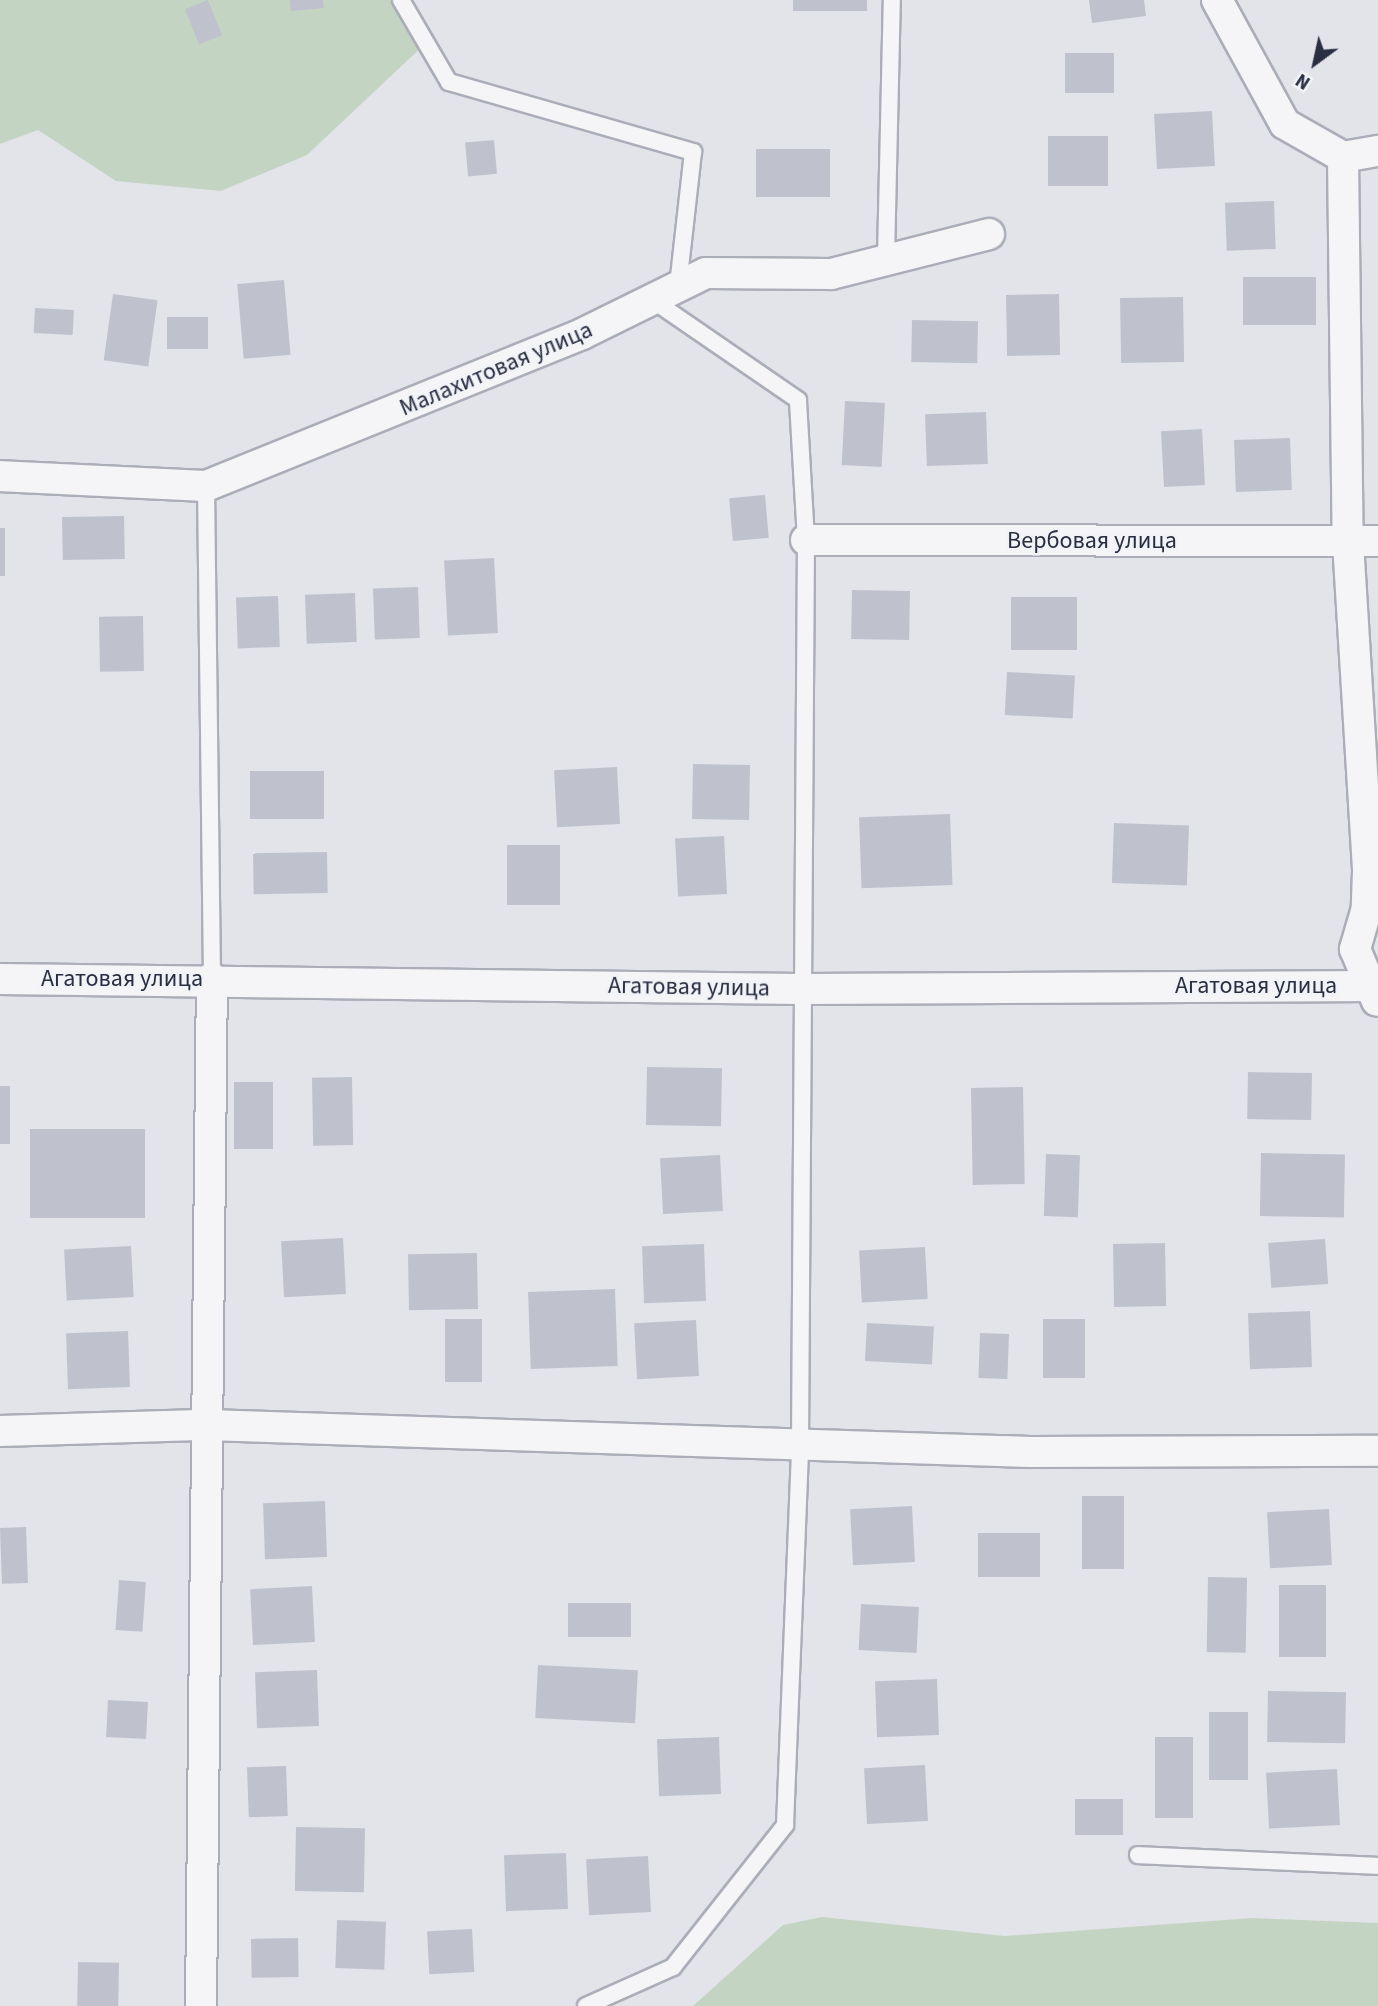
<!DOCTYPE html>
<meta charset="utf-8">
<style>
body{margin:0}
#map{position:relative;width:1378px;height:2006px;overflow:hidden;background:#e2e4ea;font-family:"Source Sans 3",sans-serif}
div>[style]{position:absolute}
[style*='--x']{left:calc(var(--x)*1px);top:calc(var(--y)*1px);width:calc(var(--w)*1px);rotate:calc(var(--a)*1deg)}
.green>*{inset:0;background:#c4d4c3}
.building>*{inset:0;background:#bfc2cd;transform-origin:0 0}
.roads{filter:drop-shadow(2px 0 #abadb8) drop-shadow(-2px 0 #abadb8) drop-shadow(0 2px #abadb8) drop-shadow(0 -2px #abadb8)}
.lane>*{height:16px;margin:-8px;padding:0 8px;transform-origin:8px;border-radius:8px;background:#f5f5f8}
.street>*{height:30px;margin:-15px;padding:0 15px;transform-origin:15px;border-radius:15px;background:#f5f5f8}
span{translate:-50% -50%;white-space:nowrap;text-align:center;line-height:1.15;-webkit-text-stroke:5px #f1f3f7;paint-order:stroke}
.street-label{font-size:24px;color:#2a2e42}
.north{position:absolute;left:1280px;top:28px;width:70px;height:70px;-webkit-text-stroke:5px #f1f3f7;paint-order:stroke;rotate:213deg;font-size:19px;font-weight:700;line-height:28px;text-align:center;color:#2a2e42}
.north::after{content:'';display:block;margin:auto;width:24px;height:32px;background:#2a2e42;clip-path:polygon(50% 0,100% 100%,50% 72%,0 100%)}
</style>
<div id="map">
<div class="green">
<div style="clip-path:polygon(0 0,390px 0,426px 43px,307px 155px,221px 191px,116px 181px,38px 130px,0 144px)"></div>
<div style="clip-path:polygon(822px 1917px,1005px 1936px,1252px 1918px,1378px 1923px,1378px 2006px,693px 2006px,783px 1925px)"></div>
</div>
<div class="building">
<div style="left:208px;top:0;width:38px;height:25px;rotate:68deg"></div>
<div style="clip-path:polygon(290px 0,323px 0,324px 8px,291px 11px)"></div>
<div style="left:793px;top:0;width:74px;height:11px"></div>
<div style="clip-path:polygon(1089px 0,1144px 0,1146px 16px,1092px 23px)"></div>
<div style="left:1065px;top:53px;width:49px;height:40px"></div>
<div style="left:1212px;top:111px;width:55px;height:58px;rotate:87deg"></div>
<div style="left:1108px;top:136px;width:50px;height:60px;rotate:90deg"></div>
<div style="left:494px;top:140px;width:34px;height:29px;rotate:85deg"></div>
<div style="left:756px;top:149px;width:74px;height:48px"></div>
<div style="left:1274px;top:201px;width:48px;height:49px;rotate:88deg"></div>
<div style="left:1243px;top:277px;width:73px;height:48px"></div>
<div style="left:284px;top:280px;width:75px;height:47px;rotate:85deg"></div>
<div style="left:113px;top:294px;width:45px;height:67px;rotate:8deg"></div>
<div style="left:1059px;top:294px;width:61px;height:53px;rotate:89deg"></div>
<div style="left:1183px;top:297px;width:65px;height:63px;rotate:89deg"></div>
<div style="left:35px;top:308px;width:39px;height:25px;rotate:3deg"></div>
<div style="left:167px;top:317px;width:41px;height:32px"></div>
<div style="left:912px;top:320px;width:66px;height:42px;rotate:1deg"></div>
<div style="left:845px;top:401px;width:40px;height:64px;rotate:3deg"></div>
<div style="left:986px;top:412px;width:52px;height:61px;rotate:88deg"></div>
<div style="left:1202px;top:429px;width:56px;height:41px;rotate:87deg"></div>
<div style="left:1290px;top:438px;width:52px;height:56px;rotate:88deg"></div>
<div style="left:765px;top:495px;width:43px;height:36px;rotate:85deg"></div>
<div style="left:124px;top:516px;width:43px;height:62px;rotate:89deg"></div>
<div style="left:0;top:528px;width:5px;height:48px"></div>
<div style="left:494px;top:558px;width:75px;height:50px;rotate:87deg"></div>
<div style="left:418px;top:587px;width:51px;height:45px;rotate:88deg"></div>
<div style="left:852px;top:590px;width:58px;height:49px;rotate:1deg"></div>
<div style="left:355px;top:593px;width:49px;height:50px;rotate:88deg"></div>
<div style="left:278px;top:596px;width:51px;height:42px;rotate:88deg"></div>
<div style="left:1011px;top:597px;width:66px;height:53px"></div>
<div style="left:143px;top:616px;width:55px;height:44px;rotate:89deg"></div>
<div style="left:1007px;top:672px;width:68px;height:43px;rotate:3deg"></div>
<div style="left:693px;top:764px;width:57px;height:55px;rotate:1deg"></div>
<div style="left:617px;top:767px;width:57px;height:63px;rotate:87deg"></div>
<div style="left:250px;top:771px;width:74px;height:48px"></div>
<div style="left:950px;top:814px;width:71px;height:91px;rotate:88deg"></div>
<div style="left:1114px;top:823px;width:75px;height:60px;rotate:2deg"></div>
<div style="left:724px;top:836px;width:58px;height:49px;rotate:87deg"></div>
<div style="left:507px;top:845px;width:53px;height:60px"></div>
<div style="left:327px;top:852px;width:41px;height:74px;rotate:89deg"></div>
<div style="left:647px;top:1067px;width:75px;height:58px;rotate:1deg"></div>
<div style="left:1248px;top:1072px;width:64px;height:47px;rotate:1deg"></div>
<div style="left:352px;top:1077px;width:68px;height:40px;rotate:89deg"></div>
<div style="left:234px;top:1082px;width:39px;height:67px"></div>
<div style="left:0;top:1086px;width:10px;height:58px"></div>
<div style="left:1023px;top:1087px;width:97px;height:52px;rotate:89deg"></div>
<div style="left:30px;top:1129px;width:115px;height:89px"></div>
<div style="left:1261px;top:1153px;width:84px;height:63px;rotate:1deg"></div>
<div style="left:1046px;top:1154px;width:34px;height:62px;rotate:2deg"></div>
<div style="left:720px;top:1155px;width:56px;height:60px;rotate:87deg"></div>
<div style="left:343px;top:1238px;width:56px;height:62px;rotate:87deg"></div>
<div style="left:1325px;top:1239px;width:45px;height:57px;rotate:86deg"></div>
<div style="left:1165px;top:1243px;width:63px;height:52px;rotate:89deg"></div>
<div style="left:704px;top:1244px;width:57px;height:62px;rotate:88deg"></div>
<div style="left:131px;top:1246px;width:51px;height:67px;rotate:87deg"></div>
<div style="left:925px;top:1247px;width:52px;height:66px;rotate:87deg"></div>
<div style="left:477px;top:1253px;width:56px;height:69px;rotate:89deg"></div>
<div style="left:615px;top:1289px;width:77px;height:87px;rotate:88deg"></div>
<div style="left:1310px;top:1311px;width:56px;height:62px;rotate:88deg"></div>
<div style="left:482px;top:1319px;width:63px;height:37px;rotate:90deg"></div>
<div style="left:1043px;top:1319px;width:42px;height:59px"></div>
<div style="left:696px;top:1320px;width:56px;height:62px;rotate:87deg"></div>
<div style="left:867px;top:1323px;width:67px;height:38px;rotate:3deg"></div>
<div style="left:128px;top:1331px;width:56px;height:62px;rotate:88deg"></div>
<div style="left:980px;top:1333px;width:29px;height:45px;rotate:2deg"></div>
<div style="left:1082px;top:1496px;width:42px;height:73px"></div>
<div style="left:325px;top:1501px;width:56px;height:62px;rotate:88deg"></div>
<div style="left:912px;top:1506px;width:56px;height:62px;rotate:87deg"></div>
<div style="left:1329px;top:1509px;width:56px;height:62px;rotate:87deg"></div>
<div style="left:26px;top:1527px;width:56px;height:26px;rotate:88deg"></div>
<div style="left:978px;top:1533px;width:62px;height:44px"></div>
<div style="left:1208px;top:1577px;width:39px;height:75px;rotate:1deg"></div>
<div style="left:119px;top:1580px;width:27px;height:50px;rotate:4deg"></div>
<div style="left:1279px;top:1585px;width:47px;height:72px"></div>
<div style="left:312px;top:1586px;width:56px;height:62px;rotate:87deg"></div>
<div style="left:631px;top:1603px;width:34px;height:63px;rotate:90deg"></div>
<div style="left:861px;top:1604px;width:58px;height:46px;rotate:3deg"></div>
<div style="left:538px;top:1665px;width:100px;height:53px;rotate:3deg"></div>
<div style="left:317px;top:1670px;width:56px;height:62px;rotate:88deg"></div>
<div style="left:937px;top:1679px;width:56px;height:62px;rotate:88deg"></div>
<div style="left:1268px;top:1691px;width:78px;height:51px;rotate:1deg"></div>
<div style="left:108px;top:1700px;width:40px;height:37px;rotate:3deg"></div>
<div style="left:1209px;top:1712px;width:39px;height:68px"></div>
<div style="left:719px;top:1737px;width:57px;height:62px;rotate:88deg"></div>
<div style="left:1155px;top:1737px;width:38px;height:81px"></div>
<div style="left:925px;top:1765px;width:56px;height:61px;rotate:87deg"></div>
<div style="left:286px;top:1766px;width:50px;height:39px;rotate:88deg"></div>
<div style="left:1337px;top:1769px;width:56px;height:71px;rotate:87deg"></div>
<div style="left:1075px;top:1799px;width:48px;height:36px"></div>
<div style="left:296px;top:1827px;width:69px;height:64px;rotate:1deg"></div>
<div style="left:566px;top:1853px;width:56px;height:62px;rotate:88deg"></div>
<div style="left:648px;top:1856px;width:56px;height:62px;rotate:87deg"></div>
<div style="left:337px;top:1920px;width:49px;height:48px;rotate:2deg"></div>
<div style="left:472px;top:1929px;width:43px;height:45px;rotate:87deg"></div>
<div style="left:298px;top:1938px;width:39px;height:47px;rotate:89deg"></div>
<div style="left:78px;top:1962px;width:41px;height:44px;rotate:1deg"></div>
</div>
<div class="roads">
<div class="lane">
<div style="--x:401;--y:0;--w:95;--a:59.7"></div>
<div style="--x:449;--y:82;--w:254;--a:16"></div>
<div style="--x:693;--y:152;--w:135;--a:96.4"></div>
<div style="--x:886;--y:257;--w:257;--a:-88.7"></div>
<div style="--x:206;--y:486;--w:492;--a:89.3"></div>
<div style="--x:1138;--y:1855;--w:240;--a:2.6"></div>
<div style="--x:586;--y:2006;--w:95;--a:-24.1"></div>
<div style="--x:673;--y:1967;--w:181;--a:-51.7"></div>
<div style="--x:785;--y:1825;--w:381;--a:-87.7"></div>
<div style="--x:800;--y:1444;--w:904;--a:-89.62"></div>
<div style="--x:806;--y:540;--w:140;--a:-93.3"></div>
<div style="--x:798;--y:400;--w:178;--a:-145.5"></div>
</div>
<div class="street">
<div style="--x:1217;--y:0;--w:141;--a:61.3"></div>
<div style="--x:1285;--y:124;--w:67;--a:29.6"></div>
<div style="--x:1343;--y:157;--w:385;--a:89.3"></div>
<div style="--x:1348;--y:542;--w:330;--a:86.5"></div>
<div style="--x:1368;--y:871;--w:37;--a:92"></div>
<div style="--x:1367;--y:908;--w:43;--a:106.3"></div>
<div style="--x:1355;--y:949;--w:56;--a:67.1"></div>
<div style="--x:1343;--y:157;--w:36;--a:-10"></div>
<div style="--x:0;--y:476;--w:206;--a:2.8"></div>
<div style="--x:206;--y:486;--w:406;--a:-22"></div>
<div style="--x:582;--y:334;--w:138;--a:-26.2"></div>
<div style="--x:706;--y:273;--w:125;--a:0.5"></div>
<div style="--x:831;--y:274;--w:163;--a:-14.2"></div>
<div style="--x:806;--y:540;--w:572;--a:0.1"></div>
<div style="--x:0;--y:979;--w:801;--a:0.72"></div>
<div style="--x:801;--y:989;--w:577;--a:-0.3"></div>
<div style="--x:0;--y:1431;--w:208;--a:-1.7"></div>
<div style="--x:208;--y:1425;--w:823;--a:1.88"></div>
<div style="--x:1031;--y:1452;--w:347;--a:-0.2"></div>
<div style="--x:201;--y:2006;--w:1028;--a:-89.39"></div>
</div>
</div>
<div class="street-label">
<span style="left:496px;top:369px;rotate:-23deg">Малахитовая улица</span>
<span style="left:1092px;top:541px">Вербовая улица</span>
<span style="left:122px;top:979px">Агатовая улица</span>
<span style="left:1256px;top:986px">Агатовая улица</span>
<span style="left:689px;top:987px;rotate:1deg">Агатовая улица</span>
</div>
<div class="north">N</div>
</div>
